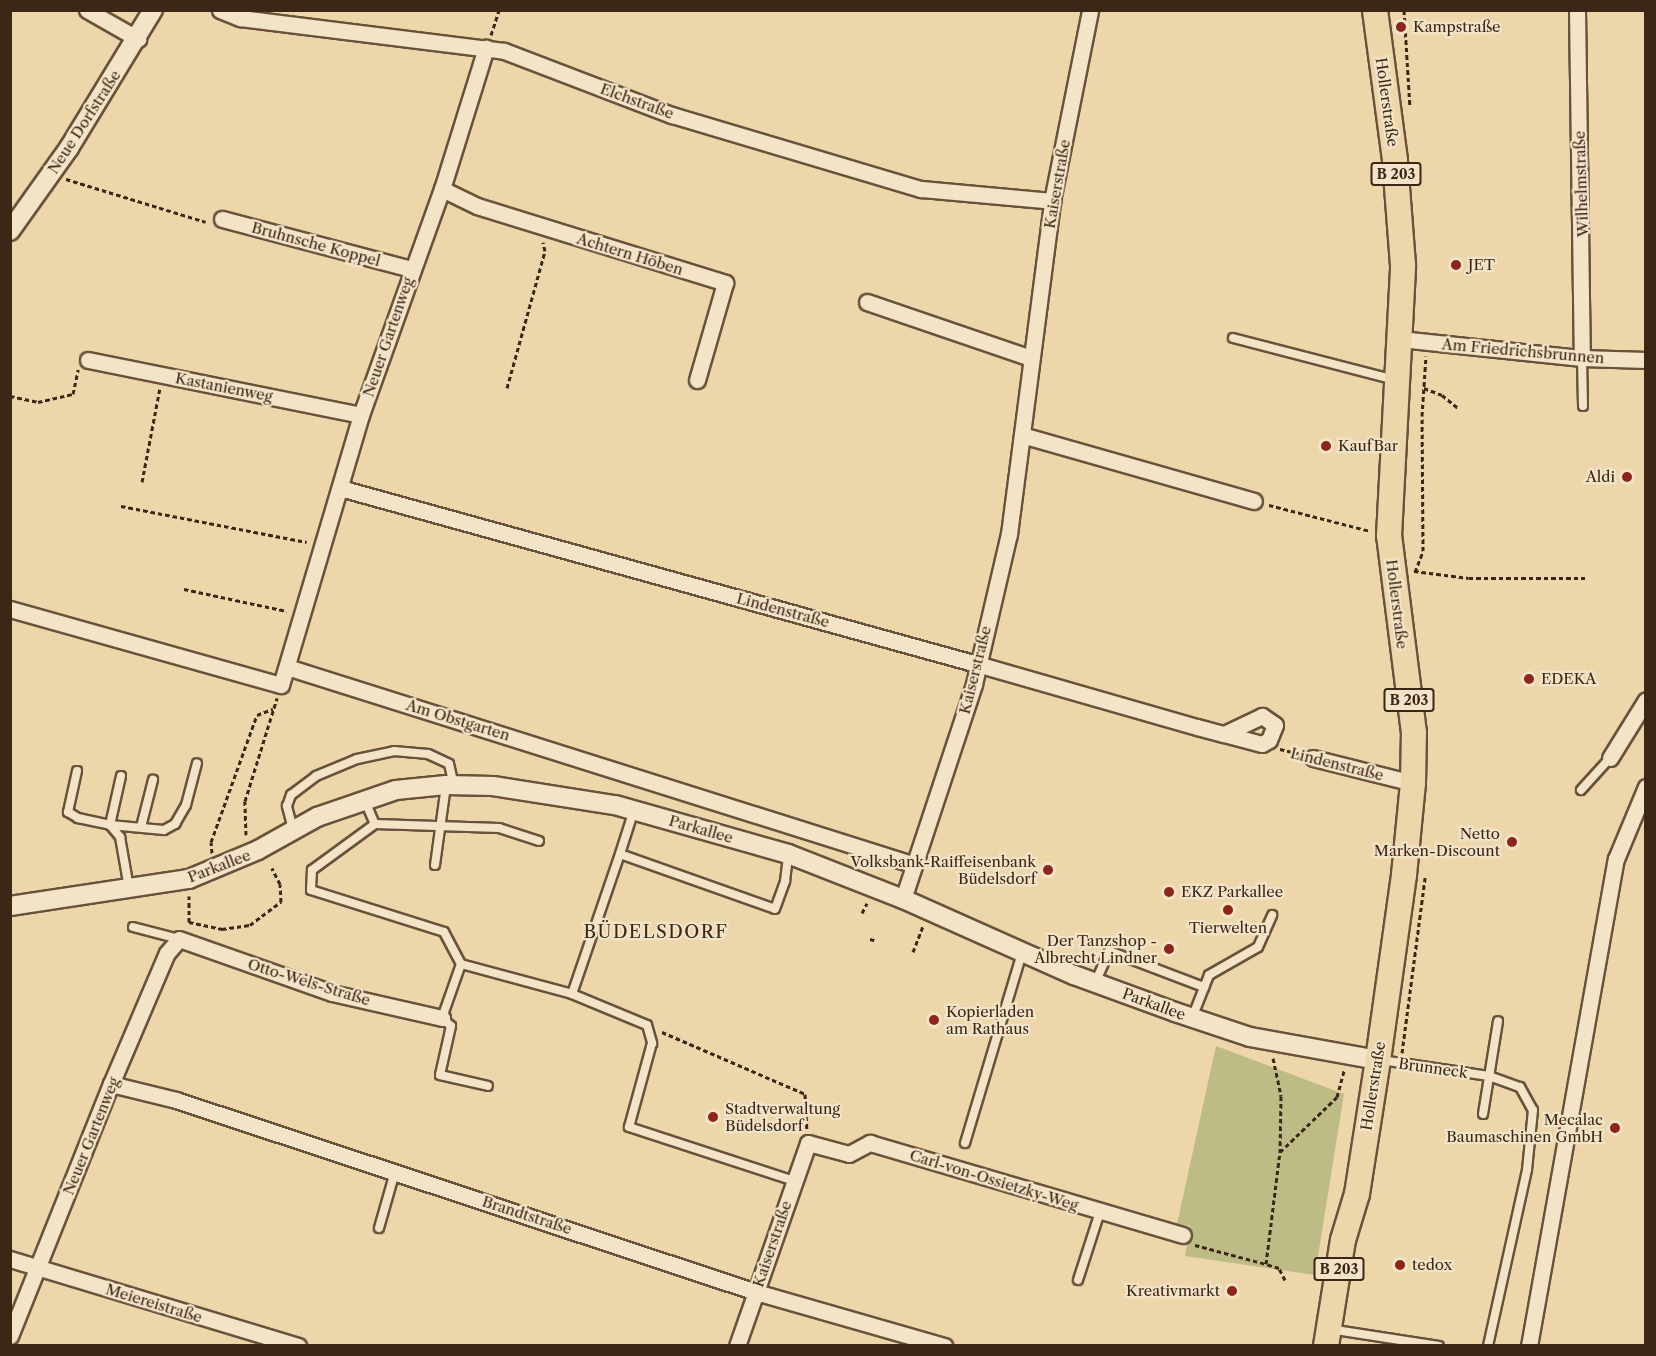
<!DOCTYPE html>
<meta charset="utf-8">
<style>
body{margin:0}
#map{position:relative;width:1656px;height:1356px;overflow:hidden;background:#ecd6aa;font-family:"Libre Caslon Text",serif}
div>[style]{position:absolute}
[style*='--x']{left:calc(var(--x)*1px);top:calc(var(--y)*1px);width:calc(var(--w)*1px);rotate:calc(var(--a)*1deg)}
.green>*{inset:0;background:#bdbc85}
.path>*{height:3px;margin-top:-1.5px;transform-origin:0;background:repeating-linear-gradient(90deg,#3c2616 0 4.5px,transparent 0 7.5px)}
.roads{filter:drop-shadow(2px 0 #68523b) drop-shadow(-2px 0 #68523b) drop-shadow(0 2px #68523b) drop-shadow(0 -2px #68523b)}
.service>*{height:8px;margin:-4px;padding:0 4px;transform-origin:4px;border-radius:4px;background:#f3e4c8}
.minor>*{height:15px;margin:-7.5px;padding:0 7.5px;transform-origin:7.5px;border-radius:7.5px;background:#f3e4c8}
.tertiary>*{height:18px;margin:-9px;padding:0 9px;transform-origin:9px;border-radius:9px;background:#f3e4c8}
.primary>*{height:24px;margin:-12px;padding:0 12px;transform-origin:12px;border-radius:12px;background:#ecd6aa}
.dots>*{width:16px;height:16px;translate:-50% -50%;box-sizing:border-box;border:3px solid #f3e4c8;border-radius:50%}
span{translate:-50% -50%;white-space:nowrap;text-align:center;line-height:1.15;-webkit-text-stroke:4.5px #f3e4c8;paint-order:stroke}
.shield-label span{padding:2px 4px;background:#f3e4c8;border:2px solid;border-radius:4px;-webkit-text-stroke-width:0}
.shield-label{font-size:14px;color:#3c2616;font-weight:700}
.poi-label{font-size:15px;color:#3c2616}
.left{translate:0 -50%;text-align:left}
.right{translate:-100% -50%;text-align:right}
.street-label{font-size:15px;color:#3c2616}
.quarter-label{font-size:18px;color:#3c2616;letter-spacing:1.5px}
.frame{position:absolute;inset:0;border:12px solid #3c2616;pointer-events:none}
</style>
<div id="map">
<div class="green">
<div style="clip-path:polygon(1216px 1046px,1344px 1094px,1315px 1275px,1185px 1256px,1191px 1226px,1177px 1224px)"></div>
</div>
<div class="path">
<div style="--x:1404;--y:10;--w:97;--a:86.5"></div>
<div style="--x:491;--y:35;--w:26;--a:-72"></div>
<div style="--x:66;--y:179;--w:146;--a:17.1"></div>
<div style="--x:507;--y:388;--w:142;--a:-74.5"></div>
<div style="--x:545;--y:251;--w:9;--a:-103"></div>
<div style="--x:1424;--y:388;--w:19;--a:21"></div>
<div style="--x:1442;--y:395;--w:21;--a:39"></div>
<div style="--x:10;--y:396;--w:29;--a:12"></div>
<div style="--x:38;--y:402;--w:36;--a:-13"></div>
<div style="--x:73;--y:394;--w:25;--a:-78"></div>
<div style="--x:142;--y:482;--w:96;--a:-79.2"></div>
<div style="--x:1269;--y:505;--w:104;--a:14.4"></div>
<div style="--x:121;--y:506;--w:189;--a:11"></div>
<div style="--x:1414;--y:571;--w:55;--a:7.3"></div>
<div style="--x:1469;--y:578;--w:116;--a:0"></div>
<div style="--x:1415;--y:572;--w:22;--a:-69"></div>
<div style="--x:1423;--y:551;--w:135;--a:-90.4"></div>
<div style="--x:1422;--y:416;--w:60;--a:-86.2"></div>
<div style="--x:184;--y:589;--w:105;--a:12.1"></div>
<div style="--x:1280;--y:749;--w:21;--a:14"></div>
<div style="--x:246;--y:835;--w:34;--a:-92"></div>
<div style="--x:245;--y:801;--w:108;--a:-72.7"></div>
<div style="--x:212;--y:853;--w:11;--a:-95"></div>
<div style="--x:211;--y:842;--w:135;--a:-70.1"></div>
<div style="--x:257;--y:715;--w:17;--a:-21"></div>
<div style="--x:862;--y:913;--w:11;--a:-63"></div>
<div style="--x:189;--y:922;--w:34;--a:12"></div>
<div style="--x:222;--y:929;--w:28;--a:-8"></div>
<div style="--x:250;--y:925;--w:39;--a:-37"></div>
<div style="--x:281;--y:902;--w:18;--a:-93"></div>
<div style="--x:280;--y:884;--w:18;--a:-117"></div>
<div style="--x:189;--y:922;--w:26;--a:-90"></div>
<div style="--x:870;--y:939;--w:7;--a:16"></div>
<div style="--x:913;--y:952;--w:28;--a:-69"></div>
<div style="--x:662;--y:1032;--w:156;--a:23.4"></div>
<div style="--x:805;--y:1094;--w:35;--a:87"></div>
<div style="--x:1402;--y:1053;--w:177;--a:-82.5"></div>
<div style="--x:1273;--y:1058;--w:39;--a:78"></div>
<div style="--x:1281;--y:1096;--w:56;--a:91"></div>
<div style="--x:1195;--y:1245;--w:73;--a:15"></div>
<div style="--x:1285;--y:1280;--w:13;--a:-117"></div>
<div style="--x:1279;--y:1268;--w:14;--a:-163"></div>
<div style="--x:1266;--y:1264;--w:113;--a:-82.9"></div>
<div style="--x:1280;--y:1152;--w:79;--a:-44"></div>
<div style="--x:1337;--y:1097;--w:27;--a:-75"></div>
</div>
<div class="roads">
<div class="service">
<div style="--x:1233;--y:338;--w:167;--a:14.5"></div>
<div style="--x:1582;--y:358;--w:48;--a:88.8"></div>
<div style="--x:77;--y:771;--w:42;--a:102.4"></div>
<div style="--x:68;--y:812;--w:12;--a:31"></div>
<div style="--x:78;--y:818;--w:33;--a:12"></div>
<div style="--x:110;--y:825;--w:16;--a:50"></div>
<div style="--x:120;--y:837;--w:52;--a:80"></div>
<div style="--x:121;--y:776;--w:50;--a:102.7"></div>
<div style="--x:110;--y:825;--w:54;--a:5.3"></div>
<div style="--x:164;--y:830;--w:13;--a:-29"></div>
<div style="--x:175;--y:824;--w:22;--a:-60"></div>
<div style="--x:186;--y:805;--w:43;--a:-75.3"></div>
<div style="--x:1581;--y:790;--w:43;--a:-47.8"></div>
<div style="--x:365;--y:801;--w:25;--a:67"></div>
<div style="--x:375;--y:824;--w:78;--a:143.9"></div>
<div style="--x:312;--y:870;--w:20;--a:93"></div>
<div style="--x:311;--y:890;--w:139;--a:17.5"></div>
<div style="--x:444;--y:932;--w:36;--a:62"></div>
<div style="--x:461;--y:964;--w:115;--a:15.1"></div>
<div style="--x:572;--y:994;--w:148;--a:-71.1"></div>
<div style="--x:634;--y:810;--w:46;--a:107.7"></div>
<div style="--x:620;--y:854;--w:164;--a:19.5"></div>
<div style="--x:775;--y:909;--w:30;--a:-70"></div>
<div style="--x:785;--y:881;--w:26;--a:-83"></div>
<div style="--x:375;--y:824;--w:124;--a:1.8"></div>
<div style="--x:499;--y:828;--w:42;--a:18"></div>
<div style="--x:141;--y:827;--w:49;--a:-75.7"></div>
<div style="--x:293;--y:829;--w:24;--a:-105"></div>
<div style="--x:287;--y:806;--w:12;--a:-70"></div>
<div style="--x:291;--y:795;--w:31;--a:-37"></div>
<div style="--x:316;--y:776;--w:44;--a:-22.5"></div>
<div style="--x:357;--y:759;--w:38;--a:-12"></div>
<div style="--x:394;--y:751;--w:34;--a:5"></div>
<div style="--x:428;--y:754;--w:23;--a:25"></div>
<div style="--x:449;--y:764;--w:22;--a:77"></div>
<div style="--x:435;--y:865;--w:80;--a:-82.1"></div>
<div style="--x:133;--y:927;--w:48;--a:14.6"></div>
<div style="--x:461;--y:964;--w:57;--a:109.4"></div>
<div style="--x:442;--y:1018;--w:12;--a:42"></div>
<div style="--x:451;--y:1026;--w:50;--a:102.7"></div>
<div style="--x:440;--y:1075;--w:49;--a:12.9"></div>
<div style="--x:1095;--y:983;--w:35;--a:-66"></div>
<div style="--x:1109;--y:951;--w:102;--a:20.8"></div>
<div style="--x:572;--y:994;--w:81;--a:22.5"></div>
<div style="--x:647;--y:1025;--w:19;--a:74"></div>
<div style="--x:652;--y:1043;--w:87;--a:105.3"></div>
<div style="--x:629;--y:1127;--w:174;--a:18.1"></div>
<div style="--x:1192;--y:1018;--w:46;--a:-68.4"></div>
<div style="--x:1209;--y:975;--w:56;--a:-29.7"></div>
<div style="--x:1258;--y:947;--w:35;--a:-66"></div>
<div style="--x:1381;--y:1060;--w:109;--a:8.4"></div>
<div style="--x:1489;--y:1076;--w:33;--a:20"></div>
<div style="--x:1520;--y:1087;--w:26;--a:61"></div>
<div style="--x:1533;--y:1110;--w:60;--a:95.7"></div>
<div style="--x:1527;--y:1170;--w:180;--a:102.5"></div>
<div style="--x:1483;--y:1114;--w:94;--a:-80.8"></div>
<div style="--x:965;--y:1143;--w:198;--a:-73.3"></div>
<div style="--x:379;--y:1228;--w:58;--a:-74.1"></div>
<div style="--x:1078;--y:1280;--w:71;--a:-72.1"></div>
<div style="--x:1342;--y:1331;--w:98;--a:8.8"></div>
</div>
<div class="minor">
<div style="--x:87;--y:10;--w:59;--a:29.6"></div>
<div style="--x:220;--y:10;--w:22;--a:22"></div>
<div style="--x:240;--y:18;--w:266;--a:7.1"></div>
<div style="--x:504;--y:51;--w:180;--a:20.9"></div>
<div style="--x:672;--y:115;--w:260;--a:16.6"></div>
<div style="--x:921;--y:189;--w:132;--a:5.2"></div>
<div style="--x:1577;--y:10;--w:348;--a:89.2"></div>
<div style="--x:442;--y:189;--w:39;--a:26"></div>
<div style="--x:477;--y:206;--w:260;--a:17.2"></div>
<div style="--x:725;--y:283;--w:101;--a:106.1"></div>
<div style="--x:222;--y:219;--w:196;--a:14.8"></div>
<div style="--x:867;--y:302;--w:173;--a:18.9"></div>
<div style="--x:1400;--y:339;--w:183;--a:6"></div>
<div style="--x:1582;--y:358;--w:64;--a:1.8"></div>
<div style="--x:88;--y:360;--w:278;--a:11.4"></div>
<div style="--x:1022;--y:435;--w:241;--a:15.9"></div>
<div style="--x:340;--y:488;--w:661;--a:15.45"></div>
<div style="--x:977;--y:664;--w:229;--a:16"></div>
<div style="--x:1197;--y:727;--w:28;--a:15"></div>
<div style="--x:1224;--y:734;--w:39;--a:15"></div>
<div style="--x:1262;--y:744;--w:8;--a:-30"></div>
<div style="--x:1269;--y:740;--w:16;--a:-68"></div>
<div style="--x:1275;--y:725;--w:16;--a:-145"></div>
<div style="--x:1262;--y:716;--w:42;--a:154.7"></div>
<div style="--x:10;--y:609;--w:281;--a:15.7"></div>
<div style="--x:281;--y:685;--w:282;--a:-73.5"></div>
<div style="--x:361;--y:415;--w:240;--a:-70.3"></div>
<div style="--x:442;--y:189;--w:148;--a:-72.7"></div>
<div style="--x:287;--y:667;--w:658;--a:17.5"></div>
<div style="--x:1313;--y:758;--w:103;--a:14"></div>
<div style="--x:1610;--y:758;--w:68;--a:-58.2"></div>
<div style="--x:903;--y:899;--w:226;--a:-71.7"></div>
<div style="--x:974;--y:684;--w:154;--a:-76.9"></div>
<div style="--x:1009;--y:534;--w:336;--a:-82.6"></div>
<div style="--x:1052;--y:201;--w:195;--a:-78.7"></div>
<div style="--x:111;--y:1084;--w:67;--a:13.8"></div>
<div style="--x:176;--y:1100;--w:611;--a:18.32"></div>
<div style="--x:756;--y:1292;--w:196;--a:16"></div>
<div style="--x:10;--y:1259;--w:301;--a:16.8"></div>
<div style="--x:10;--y:1336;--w:271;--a:-68.2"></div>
<div style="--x:111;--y:1084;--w:142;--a:-66.9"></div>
<div style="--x:167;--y:953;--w:18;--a:-49"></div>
<div style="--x:179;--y:939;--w:162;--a:19.4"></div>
<div style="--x:332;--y:993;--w:113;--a:12.8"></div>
<div style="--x:737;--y:1346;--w:215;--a:-70.7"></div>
<div style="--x:808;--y:1143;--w:42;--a:15"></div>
<div style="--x:849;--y:1154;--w:24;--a:-28"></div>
<div style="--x:870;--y:1143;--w:326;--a:16.4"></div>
<div style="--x:1529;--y:1346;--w:495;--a:-79.9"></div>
<div style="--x:1616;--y:859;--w:78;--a:-67.4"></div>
</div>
<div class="tertiary">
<div style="--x:10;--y:231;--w:102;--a:-54.6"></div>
<div style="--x:69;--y:148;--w:162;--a:-58.7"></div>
<div style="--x:10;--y:906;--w:181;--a:-8.6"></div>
<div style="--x:189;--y:879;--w:75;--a:-22.8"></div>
<div style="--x:258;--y:850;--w:68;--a:-29.2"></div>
<div style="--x:317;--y:817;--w:83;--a:-18.9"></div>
<div style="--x:396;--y:790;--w:50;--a:-5.7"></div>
<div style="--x:446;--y:785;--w:47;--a:1.2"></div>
<div style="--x:493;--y:786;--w:123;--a:8.9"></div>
<div style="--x:615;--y:805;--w:180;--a:15.8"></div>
<div style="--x:788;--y:854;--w:123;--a:21.4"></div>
<div style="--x:903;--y:899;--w:187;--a:24"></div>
<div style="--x:1074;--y:975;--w:108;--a:20.1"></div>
<div style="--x:1175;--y:1012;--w:79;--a:18.4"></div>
<div style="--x:1250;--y:1037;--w:130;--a:10.2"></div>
</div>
<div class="primary">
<div style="--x:1326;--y:1346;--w:107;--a:-80.9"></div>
<div style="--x:1343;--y:1240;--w:48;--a:-73.1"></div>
<div style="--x:1357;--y:1194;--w:136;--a:-81.1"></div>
<div style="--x:1378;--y:1060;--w:187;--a:-82"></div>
<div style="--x:1404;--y:875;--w:92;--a:-84.4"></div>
<div style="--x:1413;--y:783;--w:50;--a:-88.9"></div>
<div style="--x:1414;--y:733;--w:199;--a:-97.2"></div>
<div style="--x:1389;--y:536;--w:271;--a:-87"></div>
<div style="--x:1403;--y:265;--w:105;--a:-94.4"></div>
<div style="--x:1395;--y:160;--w:151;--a:-97.6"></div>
</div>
</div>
<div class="dots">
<div style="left:1401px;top:27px;background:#8f2418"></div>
<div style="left:1456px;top:265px;background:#8f2418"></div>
<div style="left:1326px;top:446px;background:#8f2418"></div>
<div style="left:1627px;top:477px;background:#8f2418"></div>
<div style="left:1529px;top:679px;background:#8f2418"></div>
<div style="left:1512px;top:842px;background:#8f2418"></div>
<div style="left:1048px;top:870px;background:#8f2418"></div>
<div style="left:1169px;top:892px;background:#8f2418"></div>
<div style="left:1228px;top:910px;background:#8f2418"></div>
<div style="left:1169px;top:949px;background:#8f2418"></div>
<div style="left:934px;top:1020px;background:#8f2418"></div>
<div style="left:713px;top:1117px;background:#8f2418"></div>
<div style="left:1615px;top:1128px;background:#8f2418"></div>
<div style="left:1400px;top:1265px;background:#8f2418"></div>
<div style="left:1232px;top:1291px;background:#8f2418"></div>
</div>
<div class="shield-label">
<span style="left:1396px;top:174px">B 203</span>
<span style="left:1409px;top:700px">B 203</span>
<span style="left:1339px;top:1269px">B 203</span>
</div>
<div class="poi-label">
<span class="left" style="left:1413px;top:27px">Kampstraße</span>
<span class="left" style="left:1468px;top:265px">JET</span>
<span class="left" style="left:1338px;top:446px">KaufBar</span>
<span class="right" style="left:1615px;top:477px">Aldi</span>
<span class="left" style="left:1541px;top:679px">EDEKA</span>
<span class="right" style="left:1500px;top:842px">Netto<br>Marken-Discount</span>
<span class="right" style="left:1036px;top:870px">Volksbank-Raiffeisenbank<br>Büdelsdorf</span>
<span class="left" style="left:1181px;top:892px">EKZ Parkallee</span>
<span style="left:1228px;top:928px">Tierwelten</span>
<span class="right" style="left:1157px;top:949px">Der Tanzshop -<br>Albrecht Lindner</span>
<span class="left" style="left:946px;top:1020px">Kopierladen<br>am Rathaus</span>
<span class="left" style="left:725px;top:1117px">Stadtverwaltung<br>Büdelsdorf</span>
<span class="right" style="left:1603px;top:1128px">Mecalac<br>Baumaschinen GmbH</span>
<span class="left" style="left:1412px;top:1265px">tedox</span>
<span class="right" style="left:1220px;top:1291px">Kreativmarkt</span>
</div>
<div class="street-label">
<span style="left:637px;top:101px;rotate:20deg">Elchstraße</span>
<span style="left:1387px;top:102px;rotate:82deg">Hollerstraße</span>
<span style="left:84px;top:122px;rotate:-57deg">Neue Dorfstraße</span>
<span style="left:1057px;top:184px;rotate:-80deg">Kaiserstraße</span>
<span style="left:1581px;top:184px;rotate:-92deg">Wilhelmstraße</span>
<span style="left:316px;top:244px;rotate:15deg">Bruhnsche Koppel</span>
<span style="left:630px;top:254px;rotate:17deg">Achtern Höben</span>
<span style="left:388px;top:337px;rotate:-71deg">Neuer Gartenweg</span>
<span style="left:1523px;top:351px;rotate:5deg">Am Friedrichsbrunnen</span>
<span style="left:224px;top:387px;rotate:11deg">Kastanienweg</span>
<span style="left:1397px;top:604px;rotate:83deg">Hollerstraße</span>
<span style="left:783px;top:610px;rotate:15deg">Lindenstraße</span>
<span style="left:975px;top:670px;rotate:-76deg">Kaiserstraße</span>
<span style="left:458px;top:720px;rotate:17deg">Am Obstgarten</span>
<span style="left:1337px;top:764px;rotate:14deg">Lindenstraße</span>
<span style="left:701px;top:829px;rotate:16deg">Parkallee</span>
<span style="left:219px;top:866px;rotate:-21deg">Parkallee</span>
<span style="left:309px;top:982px;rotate:17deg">Otto-Wels-Straße</span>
<span style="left:1154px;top:1004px;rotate:20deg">Parkallee</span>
<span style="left:1433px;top:1068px;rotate:8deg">Brunneck</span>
<span style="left:1373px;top:1086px;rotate:-81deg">Hollerstraße</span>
<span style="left:91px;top:1136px;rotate:-68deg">Neuer Gartenweg</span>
<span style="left:994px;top:1180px;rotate:17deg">Carl-von-Ossietzky-Weg</span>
<span style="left:527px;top:1215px;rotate:18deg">Brandtstraße</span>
<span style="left:772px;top:1244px;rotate:-71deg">Kaiserstraße</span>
<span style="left:154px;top:1303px;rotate:17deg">Meiereistraße</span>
</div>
<div class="quarter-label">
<span style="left:656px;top:932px">BÜDELSDORF</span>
</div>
<div class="frame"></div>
</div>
